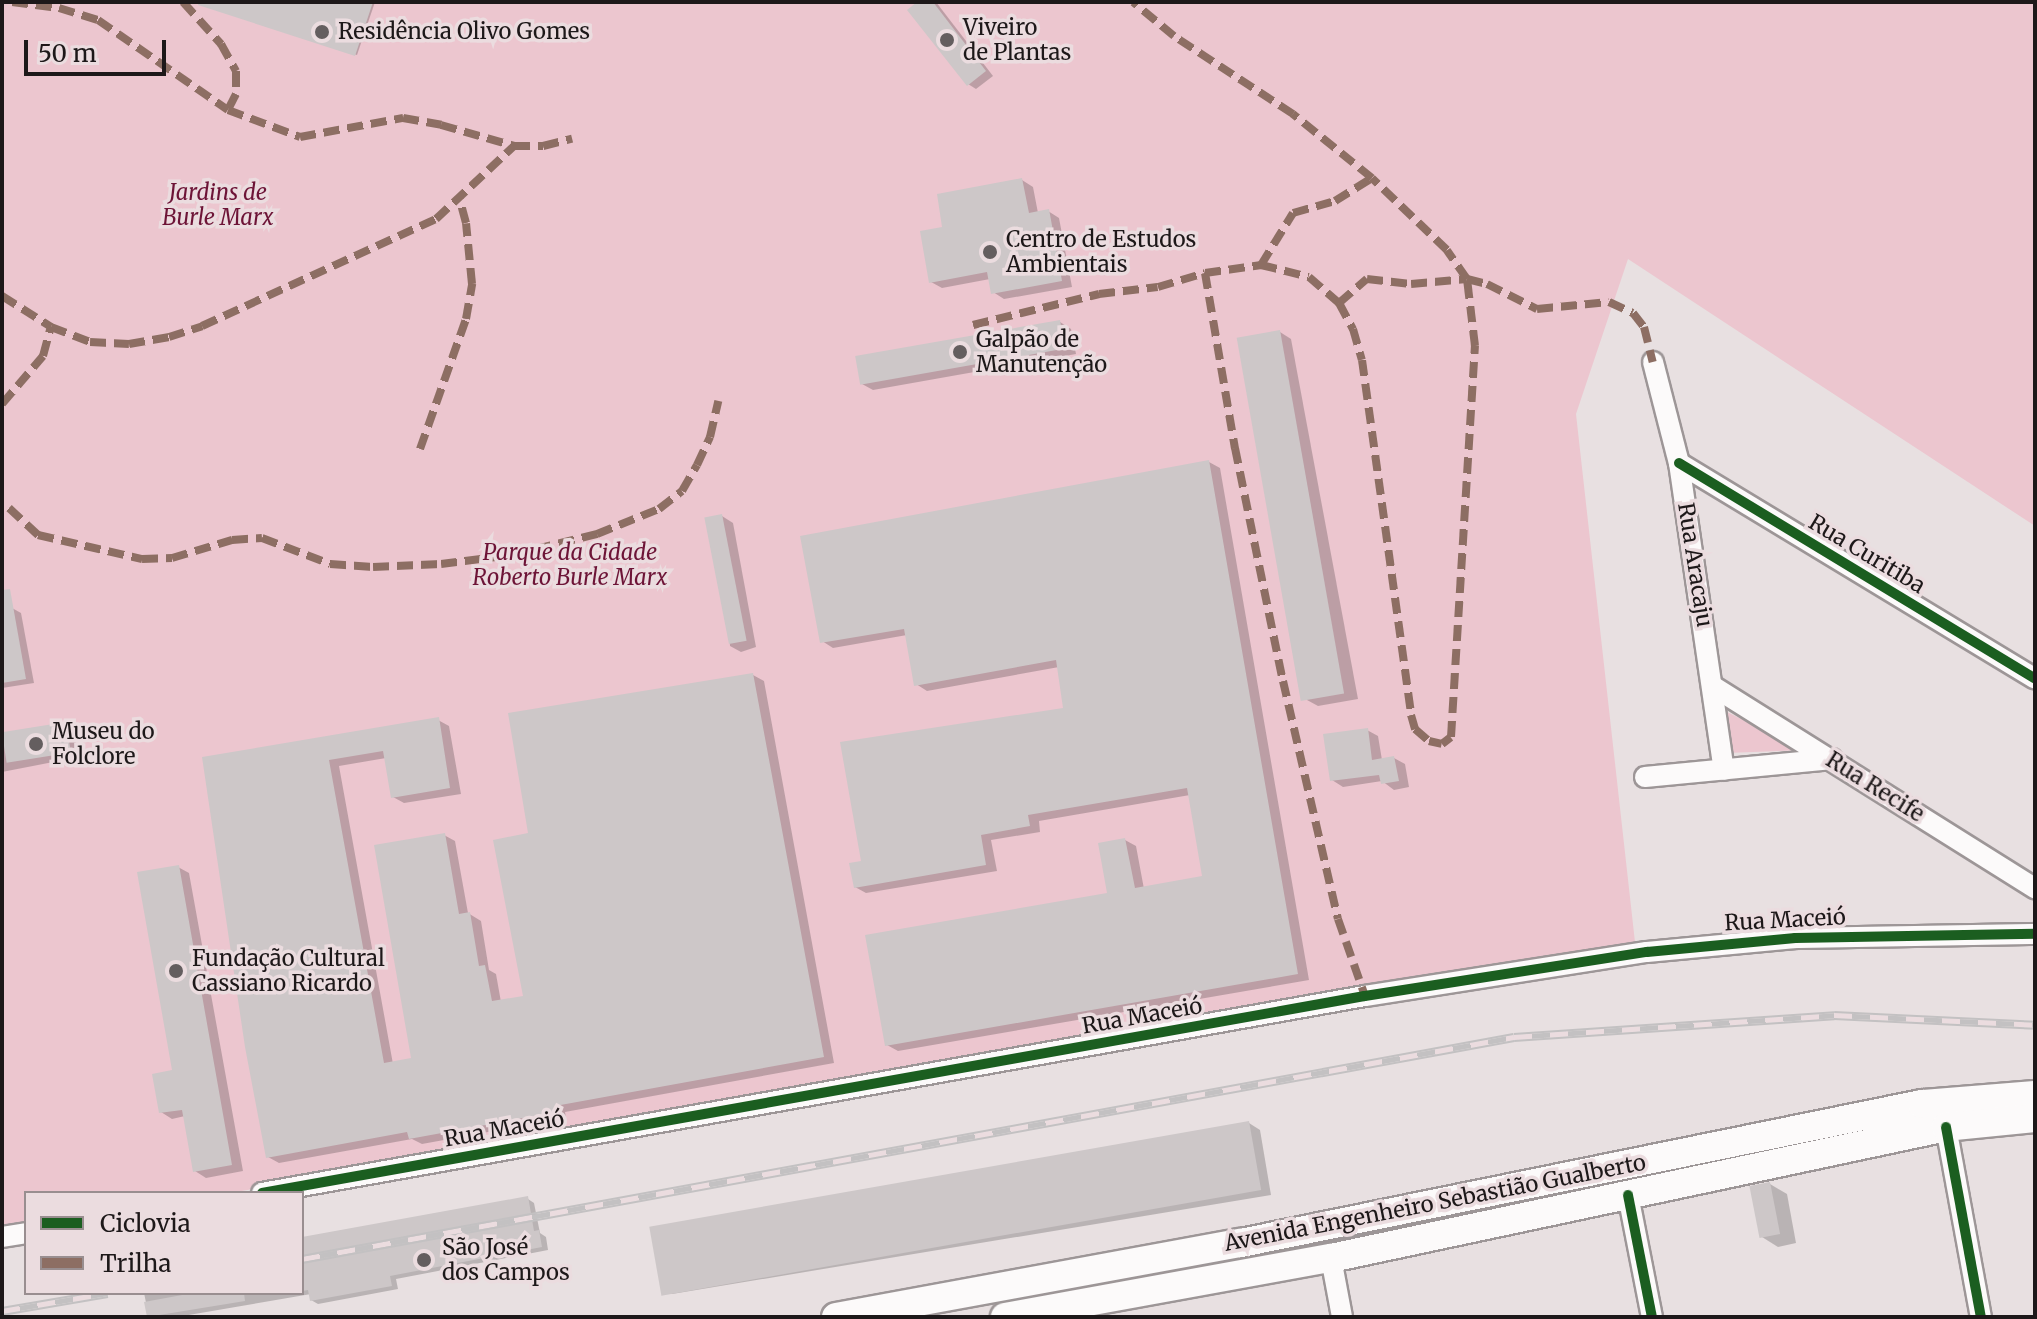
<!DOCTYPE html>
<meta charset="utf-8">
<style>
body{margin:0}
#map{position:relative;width:2037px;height:1319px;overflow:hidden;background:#e8e0e1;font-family:Merriweather,serif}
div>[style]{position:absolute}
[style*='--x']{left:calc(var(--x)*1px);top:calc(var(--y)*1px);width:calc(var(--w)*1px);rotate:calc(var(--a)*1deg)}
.green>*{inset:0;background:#ecc6cf}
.shadow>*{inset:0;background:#0003}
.building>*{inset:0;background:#cdc7c8;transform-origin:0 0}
.roads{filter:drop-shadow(2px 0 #9d9697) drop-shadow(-2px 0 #9d9697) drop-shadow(0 2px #9d9697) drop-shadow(0 -2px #9d9697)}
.minor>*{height:20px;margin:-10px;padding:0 10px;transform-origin:10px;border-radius:10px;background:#fcfafa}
.secondary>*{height:28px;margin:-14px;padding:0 14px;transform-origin:14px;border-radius:14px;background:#fcfafa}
.rail>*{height:9px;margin-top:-4.5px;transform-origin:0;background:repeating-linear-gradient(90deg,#ebdcdf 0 18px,#c3c1c2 0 36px);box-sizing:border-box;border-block:2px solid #c3c1c2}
.quiet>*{height:8px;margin-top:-4px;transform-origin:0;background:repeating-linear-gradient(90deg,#8d6e63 0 16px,transparent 0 24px)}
.cycleway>*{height:10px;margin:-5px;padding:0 5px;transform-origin:5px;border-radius:5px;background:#1b5e20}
.dots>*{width:22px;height:22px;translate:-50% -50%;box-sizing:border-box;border:4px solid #ebdcdf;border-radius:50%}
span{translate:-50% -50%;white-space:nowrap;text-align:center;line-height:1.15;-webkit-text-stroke:7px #ebdcdf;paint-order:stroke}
.poi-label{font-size:22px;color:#1d1819}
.left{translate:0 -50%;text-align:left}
.park-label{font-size:22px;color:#6d1437;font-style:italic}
.street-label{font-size:22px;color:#1d1819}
.frame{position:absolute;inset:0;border:4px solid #1d1819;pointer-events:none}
.legend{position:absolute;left:24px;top:1191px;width:280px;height:104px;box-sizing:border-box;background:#ebdcdf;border:2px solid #998e90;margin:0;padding:10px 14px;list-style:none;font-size:24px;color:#1d1819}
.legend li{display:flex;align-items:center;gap:16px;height:40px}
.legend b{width:40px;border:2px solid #998e90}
.scale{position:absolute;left:24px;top:40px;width:142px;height:36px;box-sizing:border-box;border:4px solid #1d1819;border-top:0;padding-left:10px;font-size:24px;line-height:28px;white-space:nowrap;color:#1d1819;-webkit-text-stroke:6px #ebdcdf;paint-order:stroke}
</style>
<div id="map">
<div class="green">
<div style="clip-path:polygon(2px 2px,2035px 2px,2035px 526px,1628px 259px,1576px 414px,1636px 951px,230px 1193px,26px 1193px,26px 1227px,2px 1232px)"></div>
<div style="clip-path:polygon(1719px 708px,1804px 750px,1726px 753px)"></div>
</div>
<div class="shadow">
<div style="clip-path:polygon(211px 2px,375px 2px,357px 55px,209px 7px)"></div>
<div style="clip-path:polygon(920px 2px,936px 2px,993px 76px,976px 89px,968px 84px)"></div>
<div style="clip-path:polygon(1022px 180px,1033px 187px,1038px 213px,1048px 211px,1059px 218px,1072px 287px,1004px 299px,993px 292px,990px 279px,942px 288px,931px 282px,945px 229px)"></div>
<div style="clip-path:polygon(1060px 322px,1071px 329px,1076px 354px,873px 390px,862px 384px)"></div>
<div style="clip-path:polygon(1280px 332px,1291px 339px,1358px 699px,1318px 706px,1307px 700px)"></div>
<div style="clip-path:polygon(1209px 462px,1220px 468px,1309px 980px,898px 1051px,887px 1045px,1110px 894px,1125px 840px,1136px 846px,1144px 889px,1205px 878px,1190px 795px,1039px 821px,1040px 832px,991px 840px,997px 871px,866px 893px,855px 887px,863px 862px,1065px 710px,1059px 667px,927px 691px,916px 684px,907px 635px,833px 648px,822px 641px)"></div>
<div style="clip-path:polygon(722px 516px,733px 523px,756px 647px,741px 652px,730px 646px)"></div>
<div style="clip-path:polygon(12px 608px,21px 613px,34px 683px,2px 688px,2px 609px)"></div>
<div style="clip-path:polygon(753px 675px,764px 681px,834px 1063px,565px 1112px,566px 1118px,422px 1144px,412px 1139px,279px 1163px,268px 1157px,205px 759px,438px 720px,449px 726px,461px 794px,404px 803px,393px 797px,386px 758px,339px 766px,393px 1064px,413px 1060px,444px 835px,455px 841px,468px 913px,481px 921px,489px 970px,496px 974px,501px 1002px,525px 997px,530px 835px)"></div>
<div style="clip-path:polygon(65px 725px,73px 729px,79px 757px,2px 772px,2px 736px)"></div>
<div style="clip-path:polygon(1367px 730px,1378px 736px,1382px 760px,1394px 758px,1405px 764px,1409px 787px,1394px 790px,1382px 781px,1343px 787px,1332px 780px)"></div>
<div style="clip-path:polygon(178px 867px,189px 873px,243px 1171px,206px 1178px,195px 1171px,185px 1116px,172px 1119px,161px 1112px,175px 1072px)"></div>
<div style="clip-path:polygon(1249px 1123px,1260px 1130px,1271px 1195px,672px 1294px,661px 1287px)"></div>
<div style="clip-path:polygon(1770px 1184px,1787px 1194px,1796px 1243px,1778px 1247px,1762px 1237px)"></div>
<div style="clip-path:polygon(528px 1199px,534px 1203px,540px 1233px,546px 1237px,548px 1250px,396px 1279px,398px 1289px,318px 1304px,311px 1300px,311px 1294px,177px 1317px,149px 1317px,144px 1293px,302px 1293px,302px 1239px)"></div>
</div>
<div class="building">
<div style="clip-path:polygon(199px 2px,373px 2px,355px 56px,198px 5px)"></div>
<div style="clip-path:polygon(917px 2px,933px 2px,986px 71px,967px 86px,907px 10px)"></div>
<div style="clip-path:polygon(1022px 178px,1029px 213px,1049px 209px,1062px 281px,991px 294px,987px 272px,929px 283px,920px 231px,942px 227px,937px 194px)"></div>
<div style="left:1060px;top:320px;width:29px;height:208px;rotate:80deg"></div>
<div style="left:1280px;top:330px;width:369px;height:44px;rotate:80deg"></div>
<div style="clip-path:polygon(1209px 460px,1298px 974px,885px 1046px,865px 935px,1107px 893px,1098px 843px,1125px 838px,1135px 888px,1202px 876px,1187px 788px,1028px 815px,1030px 826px,981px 835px,986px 865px,854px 888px,849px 863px,861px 861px,840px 742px,1063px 708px,1056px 660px,914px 686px,904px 629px,820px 643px,800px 536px)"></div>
<div style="left:722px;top:514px;width:129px;height:18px;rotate:79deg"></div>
<div style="clip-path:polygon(10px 589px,26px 679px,2px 683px,2px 590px)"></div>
<div style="clip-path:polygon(753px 673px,824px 1057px,555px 1106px,556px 1112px,409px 1139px,407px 1132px,266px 1158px,245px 1047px,202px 757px,439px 717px,450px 788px,391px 798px,383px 751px,329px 760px,384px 1063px,411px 1058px,374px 845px,445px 833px,459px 914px,470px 912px,479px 966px,485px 965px,492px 1001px,523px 996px,493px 840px,528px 833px,508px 713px)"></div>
<div style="left:66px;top:722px;width:31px;height:65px;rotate:81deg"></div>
<div style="clip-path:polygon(1368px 728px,1372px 760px,1394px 756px,1399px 781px,1381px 784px,1379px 775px,1330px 781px,1323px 734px)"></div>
<div style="clip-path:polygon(179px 865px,232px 1165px,193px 1172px,182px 1110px,159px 1113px,152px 1074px,172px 1070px,137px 872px)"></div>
<div style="left:1249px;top:1121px;width:70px;height:609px;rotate:80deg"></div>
<div style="left:1770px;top:1182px;width:53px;height:21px;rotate:79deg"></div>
<div style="clip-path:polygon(528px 1196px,534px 1231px,539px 1230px,542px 1247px,390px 1276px,392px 1286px,310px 1301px,308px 1290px,302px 1291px,302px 1237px)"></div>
<div style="clip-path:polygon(193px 1293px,244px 1293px,245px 1301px,147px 1317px,144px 1302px)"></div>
</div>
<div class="roads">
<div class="minor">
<div style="--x:1653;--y:362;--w:104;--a:75.6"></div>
<div style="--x:1679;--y:463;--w:310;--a:81.7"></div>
<div style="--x:1679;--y:463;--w:416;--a:31.2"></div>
<div style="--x:1714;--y:687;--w:379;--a:32.1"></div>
<div style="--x:1645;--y:777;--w:188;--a:-5.5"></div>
<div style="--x:1946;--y:1127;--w:193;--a:79.6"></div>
<div style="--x:262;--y:1193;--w:1120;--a:-10.13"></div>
<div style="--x:1365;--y:996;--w:285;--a:-8.9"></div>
<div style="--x:1647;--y:952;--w:149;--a:-5.4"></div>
<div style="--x:1795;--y:938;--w:240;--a:-1"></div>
<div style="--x:1628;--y:1195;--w:124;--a:78.9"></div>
<div style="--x:2;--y:1237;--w:24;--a:-9"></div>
<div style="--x:1331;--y:1258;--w:60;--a:79.4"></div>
</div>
<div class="secondary">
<div style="--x:836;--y:1317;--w:412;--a:-10.4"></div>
<div style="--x:1241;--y:1243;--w:695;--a:-11.54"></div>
<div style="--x:1922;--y:1104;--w:113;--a:-4.6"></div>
<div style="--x:1005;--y:1317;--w:331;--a:-10.3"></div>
<div style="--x:1331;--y:1258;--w:629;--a:-12.02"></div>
<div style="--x:1946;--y:1127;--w:89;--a:-5.8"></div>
</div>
</div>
<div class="rail">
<div style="--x:302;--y:1259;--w:1232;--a:-10.38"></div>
<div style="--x:1514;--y:1037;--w:321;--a:-3.9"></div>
<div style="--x:1834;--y:1015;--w:201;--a:2.8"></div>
<div style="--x:2;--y:1311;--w:107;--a:-9.7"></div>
</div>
<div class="quiet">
<div style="--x:12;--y:2;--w:47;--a:7.3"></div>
<div style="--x:59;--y:8;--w:41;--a:17.1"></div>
<div style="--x:98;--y:20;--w:158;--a:34.7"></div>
<div style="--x:228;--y:110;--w:77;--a:20.6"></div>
<div style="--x:300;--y:137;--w:105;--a:-10.5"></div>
<div style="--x:403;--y:118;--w:39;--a:10"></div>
<div style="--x:441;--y:125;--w:76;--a:16"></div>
<div style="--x:514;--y:146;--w:29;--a:0"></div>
<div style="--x:543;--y:146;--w:30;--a:-14"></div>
<div style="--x:183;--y:2;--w:57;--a:47.9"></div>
<div style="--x:221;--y:44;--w:31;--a:61"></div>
<div style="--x:236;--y:71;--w:23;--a:90"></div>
<div style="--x:236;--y:94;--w:18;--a:117"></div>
<div style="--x:1261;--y:265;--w:61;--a:-58.4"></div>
<div style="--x:1293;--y:213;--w:44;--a:-15.9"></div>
<div style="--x:1335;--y:201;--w:44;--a:-31.9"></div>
<div style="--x:1205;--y:273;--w:178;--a:80.3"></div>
<div style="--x:1235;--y:448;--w:238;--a:78.4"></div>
<div style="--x:1283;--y:681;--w:244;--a:77"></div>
<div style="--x:1338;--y:919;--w:82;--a:70.7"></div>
<div style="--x:2;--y:296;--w:58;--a:32.3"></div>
<div style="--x:51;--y:327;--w:42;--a:21"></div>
<div style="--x:90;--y:342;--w:39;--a:3"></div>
<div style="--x:129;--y:344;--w:41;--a:-9.9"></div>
<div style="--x:169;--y:337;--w:35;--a:-18"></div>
<div style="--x:202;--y:326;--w:257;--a:-24.6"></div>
<div style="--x:436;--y:219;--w:107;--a:-43.1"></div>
<div style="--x:1339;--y:303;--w:37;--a:-41"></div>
<div style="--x:1367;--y:279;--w:44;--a:6.5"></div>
<div style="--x:1411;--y:284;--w:56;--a:-5.1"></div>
<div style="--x:1467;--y:279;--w:21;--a:14"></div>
<div style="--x:1487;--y:284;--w:56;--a:26.6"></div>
<div style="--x:1537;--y:309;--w:72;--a:-5.6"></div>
<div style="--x:1609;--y:302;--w:26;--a:25"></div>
<div style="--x:1633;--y:313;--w:18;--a:52"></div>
<div style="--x:1644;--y:327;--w:36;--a:76"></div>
<div style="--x:973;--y:325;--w:130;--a:-13.8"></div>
<div style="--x:1099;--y:294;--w:59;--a:-6.8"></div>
<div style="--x:1158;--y:287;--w:49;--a:-16.6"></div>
<div style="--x:1205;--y:273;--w:57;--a:-8.1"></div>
<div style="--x:1261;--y:265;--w:49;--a:14"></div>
<div style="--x:1309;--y:277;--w:40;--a:41"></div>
<div style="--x:1339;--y:303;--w:30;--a:62"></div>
<div style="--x:1353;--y:329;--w:32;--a:74"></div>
<div style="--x:1362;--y:360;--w:358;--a:82.1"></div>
<div style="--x:1411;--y:715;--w:15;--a:74"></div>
<div style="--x:1415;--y:729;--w:18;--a:41"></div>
<div style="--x:1429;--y:741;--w:13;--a:13"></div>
<div style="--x:1442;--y:744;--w:11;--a:-38"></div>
<div style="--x:1451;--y:737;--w:392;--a:-86.5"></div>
<div style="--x:1475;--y:346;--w:67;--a:-96.8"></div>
<div style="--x:1467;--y:279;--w:35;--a:-125"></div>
<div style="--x:1447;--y:250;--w:104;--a:-136.2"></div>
<div style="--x:1372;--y:178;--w:102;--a:-141"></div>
<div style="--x:1293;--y:114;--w:142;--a:-146.8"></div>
<div style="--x:1174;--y:36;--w:53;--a:-140.3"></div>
<div style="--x:2;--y:404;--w:63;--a:-49.5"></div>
<div style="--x:43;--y:356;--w:30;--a:-75"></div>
<div style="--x:420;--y:449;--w:138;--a:-70.5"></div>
<div style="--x:466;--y:319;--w:36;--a:-80"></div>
<div style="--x:472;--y:284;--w:61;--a:-95.6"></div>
<div style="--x:466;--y:223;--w:27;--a:-105"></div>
<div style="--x:9;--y:508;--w:40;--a:43"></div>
<div style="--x:38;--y:535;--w:107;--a:13"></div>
<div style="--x:142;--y:559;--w:30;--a:-2"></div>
<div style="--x:172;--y:558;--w:63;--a:-16.7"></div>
<div style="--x:232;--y:540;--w:30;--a:-4"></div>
<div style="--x:262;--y:538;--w:73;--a:20.9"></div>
<div style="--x:330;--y:564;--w:43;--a:4"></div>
<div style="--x:373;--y:567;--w:68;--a:-2.5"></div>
<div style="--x:441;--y:564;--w:72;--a:-7.2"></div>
<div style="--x:512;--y:555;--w:88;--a:-13.9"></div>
<div style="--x:597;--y:534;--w:67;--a:-22"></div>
<div style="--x:659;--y:509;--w:29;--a:-38"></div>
<div style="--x:682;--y:491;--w:30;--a:-60"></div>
<div style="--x:697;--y:465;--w:31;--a:-65"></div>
<div style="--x:710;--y:437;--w:37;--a:-77"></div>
</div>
<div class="cycleway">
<div style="--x:1679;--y:463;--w:416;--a:31.2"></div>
<div style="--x:1946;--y:1127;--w:193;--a:79.6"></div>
<div style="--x:262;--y:1193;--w:1120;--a:-10.13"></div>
<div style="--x:1365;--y:996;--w:285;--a:-8.9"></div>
<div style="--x:1647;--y:952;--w:149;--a:-5.4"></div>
<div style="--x:1795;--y:938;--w:240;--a:-1"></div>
<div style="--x:1628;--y:1195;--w:124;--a:78.9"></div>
</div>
<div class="dots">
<div style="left:322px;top:32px;background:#645e5f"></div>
<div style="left:947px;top:40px;background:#645e5f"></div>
<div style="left:990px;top:252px;background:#645e5f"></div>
<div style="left:960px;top:352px;background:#645e5f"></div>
<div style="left:36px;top:744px;background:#645e5f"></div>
<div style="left:176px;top:971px;background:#645e5f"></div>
<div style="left:424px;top:1260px;background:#645e5f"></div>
</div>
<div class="poi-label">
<span class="left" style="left:963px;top:40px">Viveiro<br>de Plantas</span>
<span class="left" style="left:338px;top:32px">Residência Olivo Gomes</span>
<span class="left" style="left:1006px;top:252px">Centro de Estudos<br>Ambientais</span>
<span class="left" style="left:976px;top:352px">Galpão de<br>Manutenção</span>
<span class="left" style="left:52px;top:744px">Museu do<br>Folclore</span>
<span class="left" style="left:192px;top:971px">Fundação Cultural<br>Cassiano Ricardo</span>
<span class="left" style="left:442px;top:1260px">São José<br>dos Campos</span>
</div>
<div class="park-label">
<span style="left:218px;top:205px">Jardins de<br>Burle Marx</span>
<span style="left:570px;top:565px">Parque da Cidade<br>Roberto Burle Marx</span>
</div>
<div class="street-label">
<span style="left:1867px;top:554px;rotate:31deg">Rua Curitiba</span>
<span style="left:1695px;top:565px;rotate:81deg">Rua Aracaju</span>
<span style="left:1875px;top:787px;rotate:32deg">Rua Recife</span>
<span style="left:1785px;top:920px;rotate:-3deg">Rua Maceió</span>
<span style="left:1142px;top:1016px;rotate:-10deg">Rua Maceió</span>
<span style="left:504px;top:1129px;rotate:-10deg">Rua Maceió</span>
<span style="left:1435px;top:1203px;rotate:-11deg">Avenida Engenheiro Sebastião Gualberto</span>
</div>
<div class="frame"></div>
<ul class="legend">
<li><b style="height:10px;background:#1b5e20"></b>Ciclovia</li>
<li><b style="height:10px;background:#8d6e63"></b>Trilha</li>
</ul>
<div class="scale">50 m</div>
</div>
